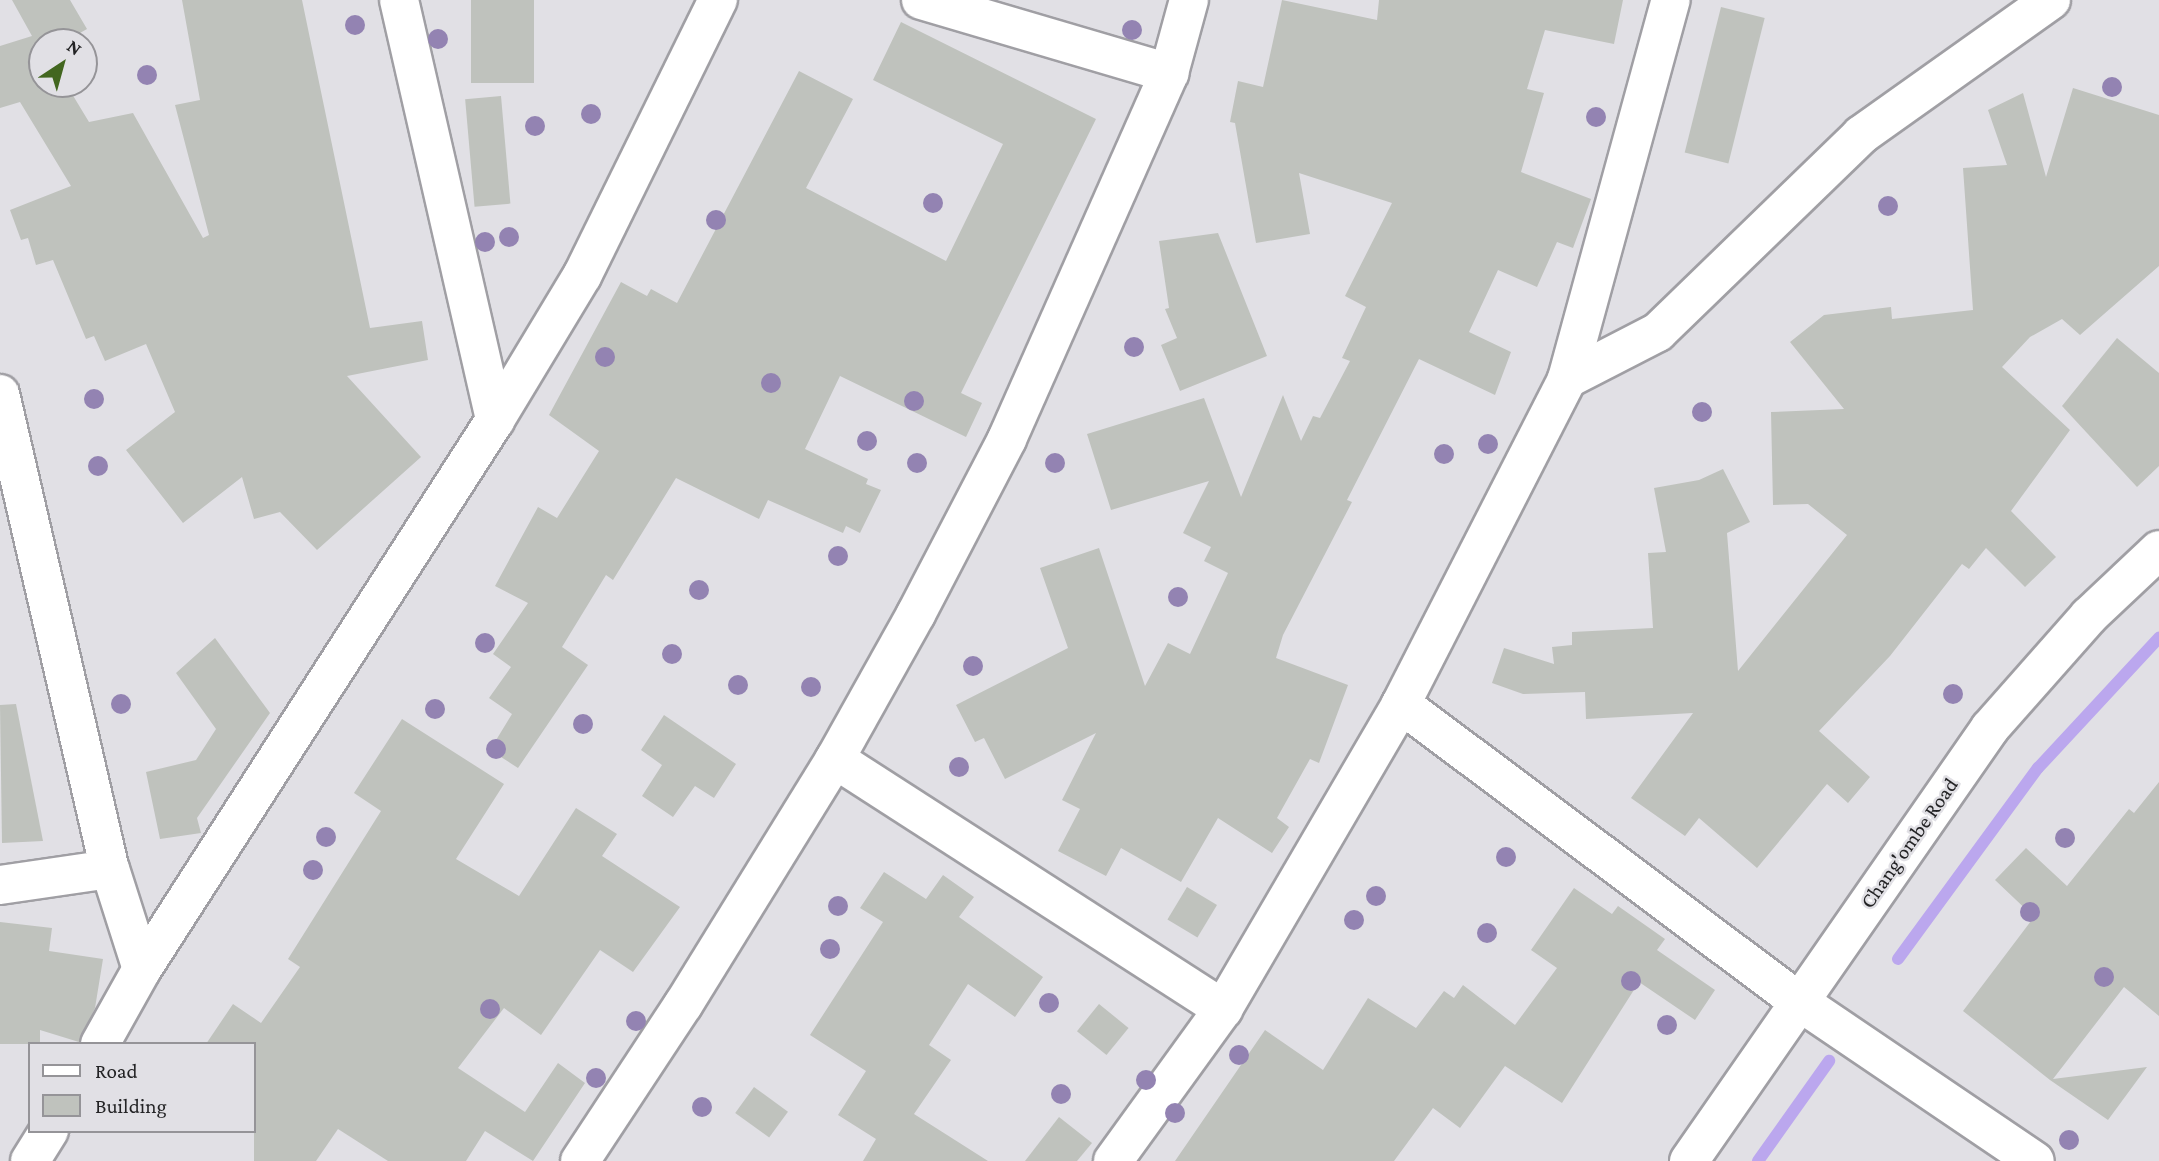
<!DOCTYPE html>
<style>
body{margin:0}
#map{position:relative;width:2159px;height:1161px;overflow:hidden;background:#e1e0e5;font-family:"Crimson Pro",serif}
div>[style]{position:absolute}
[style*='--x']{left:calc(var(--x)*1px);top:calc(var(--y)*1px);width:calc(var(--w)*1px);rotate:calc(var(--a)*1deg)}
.stream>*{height:12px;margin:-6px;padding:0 6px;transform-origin:6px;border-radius:6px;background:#bba7ee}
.building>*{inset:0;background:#bfc2bd;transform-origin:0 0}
.roads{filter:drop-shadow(2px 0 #a09fa4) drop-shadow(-2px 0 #a09fa4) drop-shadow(0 2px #a09fa4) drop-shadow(0 -2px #a09fa4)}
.minor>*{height:38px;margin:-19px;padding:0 19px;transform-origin:19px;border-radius:19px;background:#fff}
.tertiary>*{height:38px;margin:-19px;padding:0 19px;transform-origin:19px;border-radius:19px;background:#fff}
.trees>*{width:20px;height:20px;margin:-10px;border-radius:50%;background:#9383b2}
span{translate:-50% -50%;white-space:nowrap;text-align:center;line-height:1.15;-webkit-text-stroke:5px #e1e0e5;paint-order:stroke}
.street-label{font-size:21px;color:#232325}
.legend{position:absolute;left:28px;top:1042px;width:228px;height:91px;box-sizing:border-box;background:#e1e0e5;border:2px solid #959498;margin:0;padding:9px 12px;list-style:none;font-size:21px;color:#232325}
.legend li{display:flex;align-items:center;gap:14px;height:35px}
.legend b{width:35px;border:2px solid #959498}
.north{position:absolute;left:28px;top:28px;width:70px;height:70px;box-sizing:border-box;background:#e1e0e5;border:2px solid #959498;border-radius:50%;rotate:36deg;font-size:19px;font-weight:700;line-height:28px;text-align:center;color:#232325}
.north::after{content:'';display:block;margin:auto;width:24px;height:32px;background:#42661f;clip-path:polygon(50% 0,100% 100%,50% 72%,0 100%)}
</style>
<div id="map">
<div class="stream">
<div style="--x:1898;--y:959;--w:237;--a:-53.8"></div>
<div style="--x:2038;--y:768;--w:178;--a:-47.1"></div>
<div style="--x:1758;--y:1161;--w:123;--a:-54.6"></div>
</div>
<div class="building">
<div style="clip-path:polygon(12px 0,70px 0,87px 29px,64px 42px,42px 42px,42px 84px,66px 84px,89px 122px,133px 113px,203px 238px,209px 235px,175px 105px,200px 100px,182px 0,302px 0,370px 328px,422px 321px,428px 360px,347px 376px,421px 457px,317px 550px,280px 512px,254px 519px,242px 477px,183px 523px,126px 450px,175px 412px,146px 344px,105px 361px,94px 336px,86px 339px,53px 260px,36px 265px,28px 238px,21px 240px,10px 210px,71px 186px,20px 102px,0 108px,0 46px,32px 36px)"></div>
<div style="left:471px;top:0;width:63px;height:83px"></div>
<div style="clip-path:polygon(1282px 0,1377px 20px,1379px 0,1623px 0,1614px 44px,1545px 30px,1527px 89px,1544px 93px,1521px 172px,1591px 199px,1573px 248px,1557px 242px,1537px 287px,1498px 270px,1469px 332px,1511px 352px,1495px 395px,1419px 359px,1347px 500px,1352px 502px,1283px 635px,1276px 658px,1348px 685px,1319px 763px,1310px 759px,1277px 818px,1289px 827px,1272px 853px,1218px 818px,1181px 882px,1121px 848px,1106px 876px,1058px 851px,1080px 809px,1062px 800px,1096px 733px,1005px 779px,984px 738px,975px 742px,956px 705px,1068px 648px,1040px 568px,1099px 548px,1145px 686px,1168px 643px,1190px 654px,1228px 573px,1204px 561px,1211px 547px,1183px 533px,1209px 481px,1111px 510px,1087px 434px,1204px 398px,1241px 497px,1283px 395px,1301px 441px,1313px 416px,1320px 418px,1350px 361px,1342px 358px,1366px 307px,1345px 296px,1392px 203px,1299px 173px,1310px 234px,1256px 243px,1235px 123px,1230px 122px,1238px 81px,1263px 87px)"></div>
<div style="left:1721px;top:7px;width:45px;height:150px;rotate:14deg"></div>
<div style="clip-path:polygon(901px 22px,1096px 119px,961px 393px,982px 403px,966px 437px,840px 376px,805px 449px,868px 479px,866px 484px,881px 490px,860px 533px,846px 526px,843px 533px,768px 500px,759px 519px,676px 478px,613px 580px,606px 575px,562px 647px,588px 665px,518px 768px,490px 750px,512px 714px,489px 698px,511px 667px,493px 654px,528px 603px,495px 586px,538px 507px,557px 518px,599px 451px,549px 415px,621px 282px,647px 296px,651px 289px,677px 303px,799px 71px,853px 99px,806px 188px,946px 261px,1003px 144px,873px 80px)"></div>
<div style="clip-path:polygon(2073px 88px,2159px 115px,2159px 266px,2080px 335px,2062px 319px,2030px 337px,2002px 367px,2070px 430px,2011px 511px,2056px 557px,2025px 587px,1986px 548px,1969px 569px,1962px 564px,1890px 656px,1819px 731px,1870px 777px,1848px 803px,1827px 784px,1757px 868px,1699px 818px,1685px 836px,1631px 798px,1693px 713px,1586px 719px,1585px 692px,1523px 694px,1492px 683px,1504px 648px,1554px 664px,1552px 647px,1572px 645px,1572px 632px,1653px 628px,1648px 553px,1666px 552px,1654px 488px,1699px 480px,1723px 469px,1750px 522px,1727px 533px,1738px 671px,1847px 535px,1808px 504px,1773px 505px,1771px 412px,1844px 409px,1790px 342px,1824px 315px,1891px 307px,1892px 319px,1973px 310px,1963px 168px,2007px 165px,1988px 110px,2023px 93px,2046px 177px)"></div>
<div style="left:501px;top:96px;width:108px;height:36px;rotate:85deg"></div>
<div style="clip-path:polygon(1218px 233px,1267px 356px,1180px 391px,1161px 345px,1177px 338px,1165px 309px,1169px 308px,1159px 241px)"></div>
<div style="clip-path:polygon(2117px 338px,2159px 373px,2159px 466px,2137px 487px,2062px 406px)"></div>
<div style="clip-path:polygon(215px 638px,270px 713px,197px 818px,201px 833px,160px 839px,146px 772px,196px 760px,216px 729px,176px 673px)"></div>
<div style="clip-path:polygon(16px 704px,43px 841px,2px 843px,0 705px)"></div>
<div style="clip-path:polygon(664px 715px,736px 764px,714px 798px,695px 786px,673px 817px,642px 796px,662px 765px,641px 750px)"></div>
<div style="clip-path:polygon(402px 719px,504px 784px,456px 859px,519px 896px,576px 808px,617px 834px,602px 856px,680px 907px,633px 972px,600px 950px,541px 1035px,504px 1008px,458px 1068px,525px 1112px,558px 1063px,585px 1083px,533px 1161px,485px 1131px,466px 1161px,388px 1161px,338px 1129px,316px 1161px,254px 1161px,254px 1044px,206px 1044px,233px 1004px,261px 1023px,300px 967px,288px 959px,381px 811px,354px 793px)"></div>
<div style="clip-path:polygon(2159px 782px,2159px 1016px,2124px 987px,2053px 1079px,2147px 1067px,2108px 1120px,2050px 1080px,1963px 1011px,2034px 917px,1995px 880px,2026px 848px,2067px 886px,2129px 809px,2134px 813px)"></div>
<div style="clip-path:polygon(884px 872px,926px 899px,943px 875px,974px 897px,959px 917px,1043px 977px,1015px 1017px,968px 984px,929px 1045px,951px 1060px,914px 1114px,988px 1161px,863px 1161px,876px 1139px,838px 1115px,866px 1071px,810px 1035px,883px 922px,860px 908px)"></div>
<div style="left:1187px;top:887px;width:35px;height:38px;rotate:31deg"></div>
<div style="clip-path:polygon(1574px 888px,1612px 914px,1618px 906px,1665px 939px,1657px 950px,1715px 990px,1695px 1020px,1639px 982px,1562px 1103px,1505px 1066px,1460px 1128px,1433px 1108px,1394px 1161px,1175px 1161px,1265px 1030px,1323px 1070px,1368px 998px,1416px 1028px,1444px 991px,1454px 998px,1463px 985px,1515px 1025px,1557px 968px,1531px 950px)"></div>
<div style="clip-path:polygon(0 922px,52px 928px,49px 951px,103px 959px,95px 1008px,79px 1042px,40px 1030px,40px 1044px,0 1044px)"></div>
<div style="left:1099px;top:1004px;width:38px;height:35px;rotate:39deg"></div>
<div style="left:754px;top:1087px;width:42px;height:32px;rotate:36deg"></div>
<div style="clip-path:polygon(1059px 1117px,1092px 1143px,1077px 1161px,1025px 1161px)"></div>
</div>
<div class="roads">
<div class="minor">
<div style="--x:399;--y:0;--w:431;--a:77.1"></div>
<div style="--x:921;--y:0;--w:259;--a:16.4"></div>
<div style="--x:1567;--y:379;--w:102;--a:-27.3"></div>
<div style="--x:1658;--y:332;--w:283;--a:-44.1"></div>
<div style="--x:1861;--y:135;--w:233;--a:-35.4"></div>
<div style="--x:0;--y:394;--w:488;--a:77"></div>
<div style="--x:110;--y:869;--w:105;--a:72.3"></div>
<div style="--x:1401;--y:704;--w:494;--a:36.8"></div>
<div style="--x:1797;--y:1000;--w:287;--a:34.1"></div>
<div style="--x:835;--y:759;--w:462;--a:32.8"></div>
<div style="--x:0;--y:885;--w:111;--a:-8.3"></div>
<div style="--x:100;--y:1044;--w:86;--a:-60.8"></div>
<div style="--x:142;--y:969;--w:653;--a:-57.26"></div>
<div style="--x:495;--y:420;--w:168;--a:-58.9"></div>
<div style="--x:582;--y:276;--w:308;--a:-63.8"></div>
<div style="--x:30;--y:1161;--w:36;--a:-58"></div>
<div style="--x:580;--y:1161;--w:187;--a:-56.6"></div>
<div style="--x:683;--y:1005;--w:289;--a:-58.3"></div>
<div style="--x:835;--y:759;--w:166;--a:-60.8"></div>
<div style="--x:916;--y:614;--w:197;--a:-62.5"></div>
<div style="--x:1007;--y:439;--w:400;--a:-66.1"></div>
<div style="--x:1169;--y:73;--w:76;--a:-74.7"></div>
<div style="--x:1113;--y:1161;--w:188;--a:-54.1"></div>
<div style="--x:1223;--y:1009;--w:353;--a:-59.7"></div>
<div style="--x:1401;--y:704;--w:365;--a:-62.9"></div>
<div style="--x:1567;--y:379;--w:393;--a:-74.7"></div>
</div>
<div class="tertiary">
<div style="--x:1689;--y:1161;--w:527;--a:-55.19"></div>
<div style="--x:1990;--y:728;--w:149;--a:-48.5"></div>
<div style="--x:2089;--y:616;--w:96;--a:-43.3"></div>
</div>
</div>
<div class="trees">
<div style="left:355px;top:25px"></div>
<div style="left:1132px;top:30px"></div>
<div style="left:438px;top:39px"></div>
<div style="left:147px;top:75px"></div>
<div style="left:2112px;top:87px"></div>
<div style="left:591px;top:114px"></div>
<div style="left:1596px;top:117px"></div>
<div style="left:535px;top:126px"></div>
<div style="left:933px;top:203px"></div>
<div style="left:1888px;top:206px"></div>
<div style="left:716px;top:220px"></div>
<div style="left:509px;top:237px"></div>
<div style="left:485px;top:242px"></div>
<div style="left:1134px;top:347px"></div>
<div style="left:605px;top:357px"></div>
<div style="left:771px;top:383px"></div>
<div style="left:94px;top:399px"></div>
<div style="left:914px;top:401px"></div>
<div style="left:1702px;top:412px"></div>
<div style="left:867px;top:441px"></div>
<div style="left:1488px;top:444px"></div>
<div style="left:1444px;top:454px"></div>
<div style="left:917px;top:463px"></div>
<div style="left:1055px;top:463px"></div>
<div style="left:98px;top:466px"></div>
<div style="left:838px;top:556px"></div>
<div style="left:699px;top:590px"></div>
<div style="left:1178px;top:597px"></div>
<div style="left:485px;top:643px"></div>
<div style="left:672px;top:654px"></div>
<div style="left:973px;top:666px"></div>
<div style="left:738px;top:685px"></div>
<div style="left:811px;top:687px"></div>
<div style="left:1953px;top:694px"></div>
<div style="left:121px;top:704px"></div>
<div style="left:435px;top:709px"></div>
<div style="left:583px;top:724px"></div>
<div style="left:496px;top:749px"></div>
<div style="left:959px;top:767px"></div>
<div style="left:326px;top:837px"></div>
<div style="left:2065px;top:838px"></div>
<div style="left:1506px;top:857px"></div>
<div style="left:313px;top:870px"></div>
<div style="left:1376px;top:896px"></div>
<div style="left:838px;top:906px"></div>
<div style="left:2030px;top:912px"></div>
<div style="left:1354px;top:920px"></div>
<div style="left:1487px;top:933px"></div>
<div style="left:830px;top:949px"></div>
<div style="left:2104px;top:977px"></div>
<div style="left:1631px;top:981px"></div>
<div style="left:1049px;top:1003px"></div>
<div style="left:490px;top:1009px"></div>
<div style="left:636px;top:1021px"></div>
<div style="left:1667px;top:1025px"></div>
<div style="left:1239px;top:1055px"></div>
<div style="left:596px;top:1078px"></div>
<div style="left:1146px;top:1080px"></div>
<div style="left:1061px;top:1094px"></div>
<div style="left:702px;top:1107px"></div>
<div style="left:1175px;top:1113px"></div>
<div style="left:2069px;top:1140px"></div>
</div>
<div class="street-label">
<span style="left:1909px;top:843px;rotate:-55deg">Chang'ombe Road</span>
</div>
<ul class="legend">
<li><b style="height:9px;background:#fff"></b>Road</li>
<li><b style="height:19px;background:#bfc2bd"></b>Building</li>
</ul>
<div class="north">N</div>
</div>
